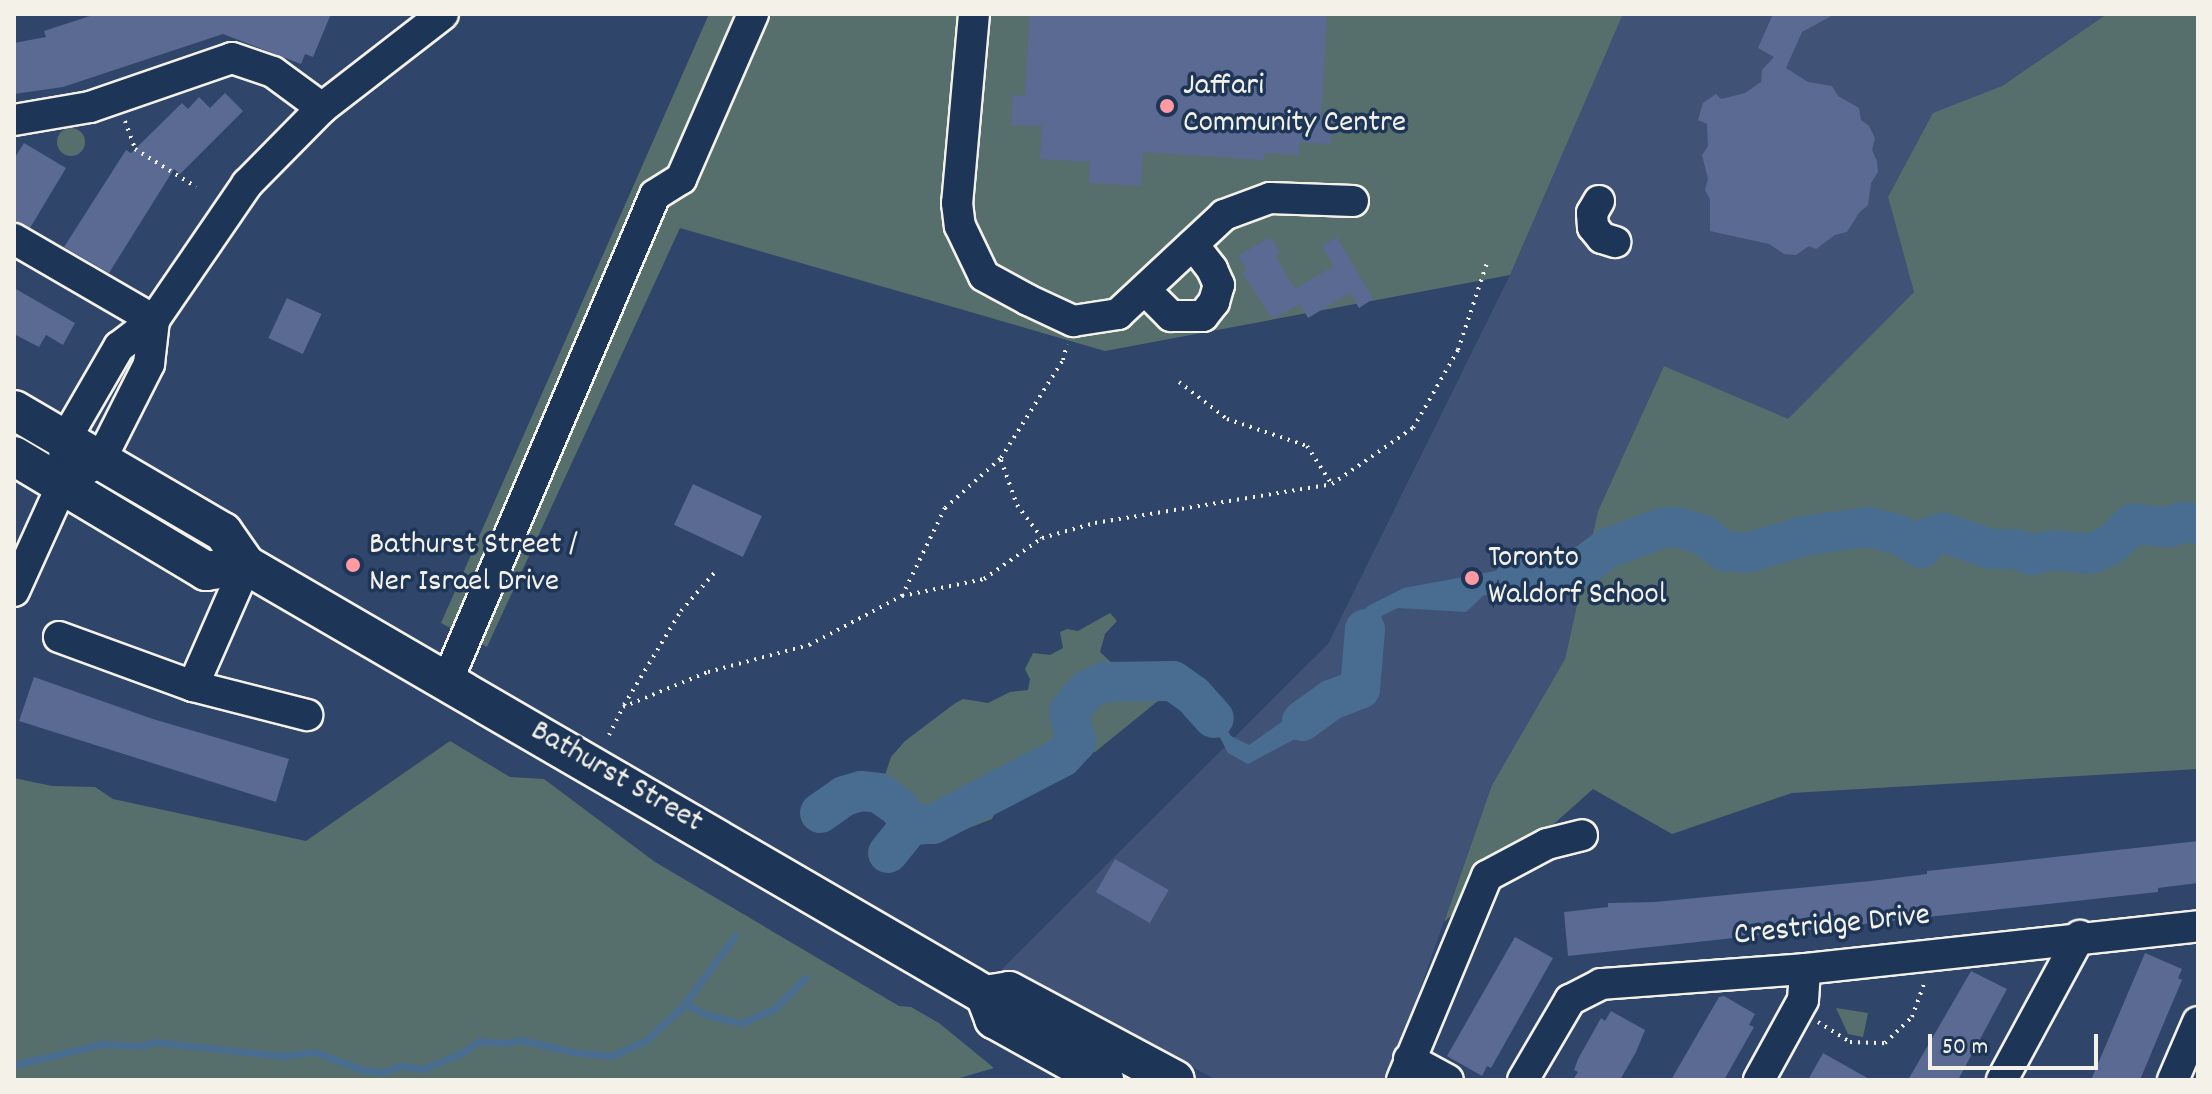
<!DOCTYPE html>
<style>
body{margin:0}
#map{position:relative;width:2212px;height:1094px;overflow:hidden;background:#2f4569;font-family:Dekko,sans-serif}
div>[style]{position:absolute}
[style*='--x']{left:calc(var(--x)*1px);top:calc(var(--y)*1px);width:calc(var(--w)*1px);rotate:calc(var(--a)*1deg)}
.built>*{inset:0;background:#405377}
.green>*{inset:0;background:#576f6c}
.round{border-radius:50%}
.water>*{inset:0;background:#486d90}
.stream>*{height:7px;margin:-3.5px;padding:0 3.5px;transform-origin:3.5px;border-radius:3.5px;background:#486d90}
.river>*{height:40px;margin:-20px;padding:0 20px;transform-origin:20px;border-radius:20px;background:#486d90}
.building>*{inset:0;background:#5a6a92;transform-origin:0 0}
.path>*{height:4px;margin-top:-2px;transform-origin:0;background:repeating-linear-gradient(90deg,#f4f1e8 0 2px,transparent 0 8px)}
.roads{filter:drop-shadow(2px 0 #f4f1e8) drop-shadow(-2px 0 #f4f1e8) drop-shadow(0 2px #f4f1e8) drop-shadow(0 -2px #f4f1e8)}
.minor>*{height:30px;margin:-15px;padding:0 15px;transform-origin:15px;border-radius:15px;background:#1d3557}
.major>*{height:38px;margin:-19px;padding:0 19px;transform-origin:19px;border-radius:19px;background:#1d3557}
.dots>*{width:22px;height:22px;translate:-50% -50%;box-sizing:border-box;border:4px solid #1d3557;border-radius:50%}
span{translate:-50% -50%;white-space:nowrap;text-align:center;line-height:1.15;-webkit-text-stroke:7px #1d3557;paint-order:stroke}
.poi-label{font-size:32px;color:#f4f1e8}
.left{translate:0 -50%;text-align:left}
.street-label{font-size:32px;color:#f4f1e8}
.frame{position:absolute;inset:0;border:16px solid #f4f1e8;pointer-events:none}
.scale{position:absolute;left:1928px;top:1034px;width:170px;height:36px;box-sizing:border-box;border:4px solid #f4f1e8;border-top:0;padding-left:10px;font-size:24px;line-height:28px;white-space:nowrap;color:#f4f1e8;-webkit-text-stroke:6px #1d3557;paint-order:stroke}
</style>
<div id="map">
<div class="built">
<div style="clip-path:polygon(1623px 14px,2107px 14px,2002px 86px,1933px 114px,1888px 197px,1914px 292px,1788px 420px,1664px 366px,1598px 511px,1565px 659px,1492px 785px,1388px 1080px,1217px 1080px,1002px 969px,1328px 644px,1510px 275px)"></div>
</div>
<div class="green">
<div style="clip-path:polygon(709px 14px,1623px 14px,1510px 275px,1105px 351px,680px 228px,487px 647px,441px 623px)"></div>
<div style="clip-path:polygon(2107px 14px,2198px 14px,2198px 769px,1792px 793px,1672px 834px,1593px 789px,1444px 922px,1492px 785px,1565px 659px,1598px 511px,1664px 366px,1788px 419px,1914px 292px,1888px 197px,1933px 113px,2002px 86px)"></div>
<div class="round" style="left:57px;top:128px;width:28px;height:28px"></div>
<div style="clip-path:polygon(1110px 613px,1117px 621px,1105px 634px,1100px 652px,1115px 666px,1117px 676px,1177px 674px,1174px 688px,1095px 752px,1070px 754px,1063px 762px,1049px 765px,1020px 792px,999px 804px,992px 819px,948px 836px,919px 833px,896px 842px,897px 825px,892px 811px,865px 801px,847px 802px,846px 789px,885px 775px,891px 757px,905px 741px,954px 704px,963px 699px,988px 703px,1010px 692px,1028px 690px,1030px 679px,1025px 669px,1033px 653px,1050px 655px,1063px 648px,1060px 632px,1067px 629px,1078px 631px)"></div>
<div style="clip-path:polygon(450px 741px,510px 777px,544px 779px,655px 862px,899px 1006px,911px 1007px,939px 1023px,994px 1068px,953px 1080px,14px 1080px,14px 778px,52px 786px,95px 787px,113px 799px,306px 841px)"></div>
<div style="clip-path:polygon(1836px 1008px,1868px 1013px,1863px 1037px,1848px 1034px)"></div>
</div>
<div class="water">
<div style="clip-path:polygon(1559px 559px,1566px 564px,1559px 579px,1531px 578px,1483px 596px,1466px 612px,1398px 608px,1383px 615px,1369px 629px,1369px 647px,1375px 664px,1347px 695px,1345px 708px,1328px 708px,1311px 720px,1306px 733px,1248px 764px,1228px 753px,1212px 722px,1174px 688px,1177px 674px,1198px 685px,1231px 736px,1249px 745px,1348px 675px,1356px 643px,1356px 620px,1368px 606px,1404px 588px)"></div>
</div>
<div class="stream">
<div style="--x:686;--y:1004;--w:24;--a:28"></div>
<div style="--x:707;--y:1015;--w:36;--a:13"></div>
<div style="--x:742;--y:1023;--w:35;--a:-24"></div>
<div style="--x:774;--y:1009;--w:44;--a:-45"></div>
<div style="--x:14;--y:1065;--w:90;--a:-13.4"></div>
<div style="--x:102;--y:1044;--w:40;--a:2.9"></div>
<div style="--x:142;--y:1046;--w:14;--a:-17"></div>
<div style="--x:155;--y:1042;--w:129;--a:6.2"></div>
<div style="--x:283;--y:1056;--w:32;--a:-7"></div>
<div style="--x:315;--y:1052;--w:51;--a:20.6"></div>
<div style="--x:363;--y:1070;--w:19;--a:6"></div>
<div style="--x:382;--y:1072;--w:21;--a:-17"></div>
<div style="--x:402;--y:1066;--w:21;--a:8"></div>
<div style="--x:423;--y:1069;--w:42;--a:-22.3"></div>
<div style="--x:462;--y:1053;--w:21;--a:-35"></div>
<div style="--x:479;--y:1041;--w:28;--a:4"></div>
<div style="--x:507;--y:1043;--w:14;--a:-12"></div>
<div style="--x:521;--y:1040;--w:53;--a:13"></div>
<div style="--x:573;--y:1052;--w:39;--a:6"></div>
<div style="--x:612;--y:1056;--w:40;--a:-25"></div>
<div style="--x:648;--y:1039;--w:48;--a:-43.3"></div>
<div style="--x:683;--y:1006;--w:87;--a:-53.4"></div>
</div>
<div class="river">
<div style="--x:1514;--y:580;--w:71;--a:-11.3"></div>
<div style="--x:1584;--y:566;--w:30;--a:-37"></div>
<div style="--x:1608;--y:548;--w:58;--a:-20.3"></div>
<div style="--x:1662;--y:528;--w:16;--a:-4"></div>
<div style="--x:1678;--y:527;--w:26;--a:18"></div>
<div style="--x:1703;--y:535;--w:26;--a:37"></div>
<div style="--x:1724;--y:551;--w:23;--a:5"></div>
<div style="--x:1747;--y:553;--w:59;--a:-16.6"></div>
<div style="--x:1804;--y:536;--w:65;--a:-8"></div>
<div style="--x:1868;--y:527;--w:32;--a:14"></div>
<div style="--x:1899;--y:535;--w:26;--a:31"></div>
<div style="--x:1921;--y:548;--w:14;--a:-51"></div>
<div style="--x:1930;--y:537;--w:14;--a:-17"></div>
<div style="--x:1943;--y:533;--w:51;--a:18.4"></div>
<div style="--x:1991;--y:549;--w:24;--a:0"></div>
<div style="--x:2015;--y:549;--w:18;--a:19"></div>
<div style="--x:2032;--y:555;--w:22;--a:-13"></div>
<div style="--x:2053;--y:550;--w:37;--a:6"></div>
<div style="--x:2090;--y:554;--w:23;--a:-23"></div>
<div style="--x:2111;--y:545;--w:30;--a:-45"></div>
<div style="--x:2132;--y:524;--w:38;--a:5"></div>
<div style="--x:2170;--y:527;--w:14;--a:-21"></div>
<div style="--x:2183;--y:522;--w:15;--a:8"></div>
<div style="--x:1302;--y:721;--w:36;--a:-36"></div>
<div style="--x:1331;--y:700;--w:31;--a:-21"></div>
<div style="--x:1360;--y:689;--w:60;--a:-85.2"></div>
<div style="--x:820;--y:813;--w:29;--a:-35"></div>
<div style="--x:844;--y:796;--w:18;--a:-16"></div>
<div style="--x:861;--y:791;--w:18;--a:6"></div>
<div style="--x:879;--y:793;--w:24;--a:35"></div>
<div style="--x:899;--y:807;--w:22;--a:56"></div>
<div style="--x:888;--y:853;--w:36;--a:-51"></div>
<div style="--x:911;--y:825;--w:22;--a:-3"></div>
<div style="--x:933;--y:824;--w:145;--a:-27.4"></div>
<div style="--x:1062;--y:757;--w:21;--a:-47"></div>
<div style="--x:1076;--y:742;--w:32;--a:-103"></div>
<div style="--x:1069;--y:711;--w:28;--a:-49"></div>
<div style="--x:1087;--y:690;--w:20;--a:-24"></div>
<div style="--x:1105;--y:682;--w:68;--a:-0.8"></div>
<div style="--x:1173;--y:681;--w:24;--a:35"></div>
<div style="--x:1193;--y:695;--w:31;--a:48"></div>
</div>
<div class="building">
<div style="clip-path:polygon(96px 14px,331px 14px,313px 57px,305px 54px,301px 64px,223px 34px,63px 87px,14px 94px,14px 43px,46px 37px,44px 31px)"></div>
<div style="clip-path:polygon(1030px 14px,1327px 14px,1321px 116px,1333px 116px,1331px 144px,1300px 142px,1299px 155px,1264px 153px,1264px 160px,1143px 152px,1141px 186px,1089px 183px,1090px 162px,1040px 159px,1042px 126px,1011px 125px,1013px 95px,1025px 96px)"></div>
<div style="clip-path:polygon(1773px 14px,1835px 14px,1802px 32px,1786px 68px,1808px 82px,1832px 86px,1838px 96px,1859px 108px,1861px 120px,1869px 126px,1875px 138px,1872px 150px,1877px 161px,1878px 172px,1871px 183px,1868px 205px,1859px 213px,1847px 232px,1835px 235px,1816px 249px,1809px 246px,1796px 255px,1784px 254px,1769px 244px,1710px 231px,1710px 199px,1705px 190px,1708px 179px,1702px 155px,1708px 146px,1707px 124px,1698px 120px,1703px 103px,1716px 94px,1721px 99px,1745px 93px,1761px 82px,1762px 70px,1774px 57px,1758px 48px)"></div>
<div style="clip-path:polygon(225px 93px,243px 111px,180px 174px,174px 169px,109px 273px,64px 247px,126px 150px,131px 153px,182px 103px,188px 109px,199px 97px,210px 108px)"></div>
<div style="clip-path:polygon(24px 143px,66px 168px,30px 228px,14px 221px,14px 159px)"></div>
<div style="clip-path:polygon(1270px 237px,1280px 253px,1275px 256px,1295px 289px,1334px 266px,1322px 246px,1337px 237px,1373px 299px,1359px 308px,1350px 293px,1308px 318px,1300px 304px,1273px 319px,1242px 273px,1247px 270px,1238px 256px)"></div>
<div style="clip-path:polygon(14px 288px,75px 323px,63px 345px,46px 335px,39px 347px,14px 334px)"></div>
<div style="left:287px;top:298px;width:38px;height:44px;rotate:25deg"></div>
<div style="left:693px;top:484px;width:76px;height:45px;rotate:25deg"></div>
<div style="clip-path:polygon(34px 677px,153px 719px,289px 759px,276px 802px,19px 721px)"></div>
<div style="clip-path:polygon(2198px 841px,2198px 883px,2158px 888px,2158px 892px,1568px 956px,1564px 912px,1608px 907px,1608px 903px,1655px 902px,1871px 881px,1927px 874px,1927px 871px)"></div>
<div style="left:1115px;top:859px;width:62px;height:38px;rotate:30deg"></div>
<div style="clip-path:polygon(1515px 937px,1553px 958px,1491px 1068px,1487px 1066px,1482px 1076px,1447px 1056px)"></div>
<div style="clip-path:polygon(2145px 953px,2182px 969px,2178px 978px,2182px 980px,2155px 1044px,2140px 1080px,2091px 1080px)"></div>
<div style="clip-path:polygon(1971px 971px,2007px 989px,1958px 1080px,1908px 1080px)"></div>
<div style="clip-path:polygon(1724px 996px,1755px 1014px,1749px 1025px,1754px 1027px,1724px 1080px,1671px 1080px,1719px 997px)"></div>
<div style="clip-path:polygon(1611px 1011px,1645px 1030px,1636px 1052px,1620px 1080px,1573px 1080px,1578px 1072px,1574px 1070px,1578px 1059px,1601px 1018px,1605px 1021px)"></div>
<div style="clip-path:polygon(1823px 1053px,1871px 1080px,1808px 1080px)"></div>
</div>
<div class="path">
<div style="--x:125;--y:121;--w:30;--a:70"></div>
<div style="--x:135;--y:149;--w:72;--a:31.9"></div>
<div style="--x:1179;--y:382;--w:61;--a:37.6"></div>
<div style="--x:1227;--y:419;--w:84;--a:18.6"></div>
<div style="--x:1307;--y:446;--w:44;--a:57"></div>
<div style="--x:1001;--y:460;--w:48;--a:70.4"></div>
<div style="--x:1017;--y:505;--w:41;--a:52.9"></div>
<div style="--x:902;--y:596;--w:98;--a:-64"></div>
<div style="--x:945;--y:508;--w:75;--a:-41.8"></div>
<div style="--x:1001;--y:458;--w:116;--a:-57.7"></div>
<div style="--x:1063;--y:360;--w:16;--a:-76"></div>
<div style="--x:624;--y:705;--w:110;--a:-58.8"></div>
<div style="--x:681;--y:611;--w:52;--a:-48.9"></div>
<div style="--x:609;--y:735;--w:31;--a:-63"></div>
<div style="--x:623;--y:707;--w:92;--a:-22.4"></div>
<div style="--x:708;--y:672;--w:105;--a:-15"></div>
<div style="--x:809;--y:645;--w:105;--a:-27.8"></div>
<div style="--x:902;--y:596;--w:84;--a:-11.7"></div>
<div style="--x:984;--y:579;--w:71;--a:-35.3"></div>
<div style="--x:1042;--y:538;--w:55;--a:-15.8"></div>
<div style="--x:1095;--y:523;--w:240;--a:-9.3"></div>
<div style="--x:1332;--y:484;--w:98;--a:-34.7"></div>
<div style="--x:1413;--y:428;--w:90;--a:-60"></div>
<div style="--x:1458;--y:350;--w:95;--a:-71.6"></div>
<div style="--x:1818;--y:1022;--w:38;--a:32"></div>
<div style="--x:1850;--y:1042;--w:35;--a:2"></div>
<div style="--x:1885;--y:1043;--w:37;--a:-44"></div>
<div style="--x:1912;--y:1017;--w:37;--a:-70"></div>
</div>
<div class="roads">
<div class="minor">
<div style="--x:974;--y:14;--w:190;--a:95.1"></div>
<div style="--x:957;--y:203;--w:23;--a:83"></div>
<div style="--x:960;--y:226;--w:55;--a:64.4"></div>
<div style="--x:984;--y:276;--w:50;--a:28.6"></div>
<div style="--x:1028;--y:300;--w:50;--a:25"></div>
<div style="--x:1073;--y:321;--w:46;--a:-8.8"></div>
<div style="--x:1118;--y:314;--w:145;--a:-43"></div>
<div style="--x:1224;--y:215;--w:49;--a:-20.3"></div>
<div style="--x:1270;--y:198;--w:83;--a:2.1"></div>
<div style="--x:14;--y:120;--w:77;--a:-9.7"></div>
<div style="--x:90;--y:107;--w:150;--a:-19"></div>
<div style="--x:232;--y:58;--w:43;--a:18.9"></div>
<div style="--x:273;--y:72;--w:61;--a:36.3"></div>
<div style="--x:1599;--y:201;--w:14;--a:120"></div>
<div style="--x:1592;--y:213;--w:14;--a:86"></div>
<div style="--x:1593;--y:227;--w:14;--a:51"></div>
<div style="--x:1602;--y:238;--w:14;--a:17"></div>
<div style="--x:14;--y:239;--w:162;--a:30.1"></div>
<div style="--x:1145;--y:290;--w:37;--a:45"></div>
<div style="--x:1171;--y:316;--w:32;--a:0"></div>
<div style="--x:1203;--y:316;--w:18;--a:-52"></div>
<div style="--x:1214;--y:302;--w:18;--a:-74"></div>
<div style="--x:1219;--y:285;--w:17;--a:-114"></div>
<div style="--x:1212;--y:269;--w:31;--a:-128"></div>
<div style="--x:82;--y:472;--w:21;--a:-31"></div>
<div style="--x:100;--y:461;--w:109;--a:-63.2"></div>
<div style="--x:149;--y:364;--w:44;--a:-83.5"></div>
<div style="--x:14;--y:591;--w:119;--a:-65.6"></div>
<div style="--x:63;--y:483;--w:43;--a:-87.3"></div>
<div style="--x:65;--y:440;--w:108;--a:-59.9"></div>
<div style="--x:119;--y:347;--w:44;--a:-37.6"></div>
<div style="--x:154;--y:320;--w:165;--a:-55.6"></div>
<div style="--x:247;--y:184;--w:107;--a:-45.4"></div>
<div style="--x:322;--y:108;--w:153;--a:-37.8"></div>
<div style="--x:59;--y:637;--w:143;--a:20.1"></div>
<div style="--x:193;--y:686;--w:118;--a:14.3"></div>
<div style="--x:448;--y:679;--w:526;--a:-66.84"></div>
<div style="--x:655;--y:195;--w:31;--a:-32"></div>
<div style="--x:681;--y:179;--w:180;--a:-66.4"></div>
<div style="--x:193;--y:686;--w:132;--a:-66.3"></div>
<div style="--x:1409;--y:1059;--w:44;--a:28.3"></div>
<div style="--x:1402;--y:1080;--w:221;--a:-67.4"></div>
<div style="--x:1487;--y:876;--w:68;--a:-28.1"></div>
<div style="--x:1547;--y:844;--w:36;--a:-14"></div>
<div style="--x:1523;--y:1080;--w:93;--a:-59.6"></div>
<div style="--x:1570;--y:1000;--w:35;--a:-27"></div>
<div style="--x:1601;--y:984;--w:205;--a:-4.2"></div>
<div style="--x:1805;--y:969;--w:395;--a:-6.2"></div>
<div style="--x:1759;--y:1080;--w:91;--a:-61.2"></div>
<div style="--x:1803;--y:1000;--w:31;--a:-86"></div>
<div style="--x:2002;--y:1080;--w:164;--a:-61.6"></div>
<div style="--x:2173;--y:1080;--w:63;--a:-66.7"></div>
</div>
<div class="major">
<div style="--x:14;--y:410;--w:242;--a:30.3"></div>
<div style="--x:223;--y:532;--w:40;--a:55.1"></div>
<div style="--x:246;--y:565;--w:855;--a:30.19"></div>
<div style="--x:985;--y:995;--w:24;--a:-9"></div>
<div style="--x:1009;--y:991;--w:188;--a:28.2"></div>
<div style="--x:14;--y:456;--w:224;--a:30.9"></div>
<div style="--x:206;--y:571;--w:40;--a:-8.5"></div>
<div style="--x:985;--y:995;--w:26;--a:69"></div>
<div style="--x:994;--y:1019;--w:126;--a:29"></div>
</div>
</div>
<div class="dots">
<div style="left:1167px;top:106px;background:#ff9aa2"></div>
<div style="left:353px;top:565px;background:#ff9aa2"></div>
<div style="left:1472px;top:578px;background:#ff9aa2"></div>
</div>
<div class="poi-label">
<span class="left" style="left:1183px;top:106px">Jaffari<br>Community Centre</span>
<span class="left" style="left:369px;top:565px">Bathurst Street /<br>Ner Israel Drive</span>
<span class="left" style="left:1488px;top:578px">Toronto<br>Waldorf School</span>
</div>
<div class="street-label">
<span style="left:616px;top:778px;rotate:30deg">Bathurst Street</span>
<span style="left:1832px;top:927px;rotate:-6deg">Crestridge Drive</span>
</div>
<div class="frame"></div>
<div class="scale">50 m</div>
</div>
